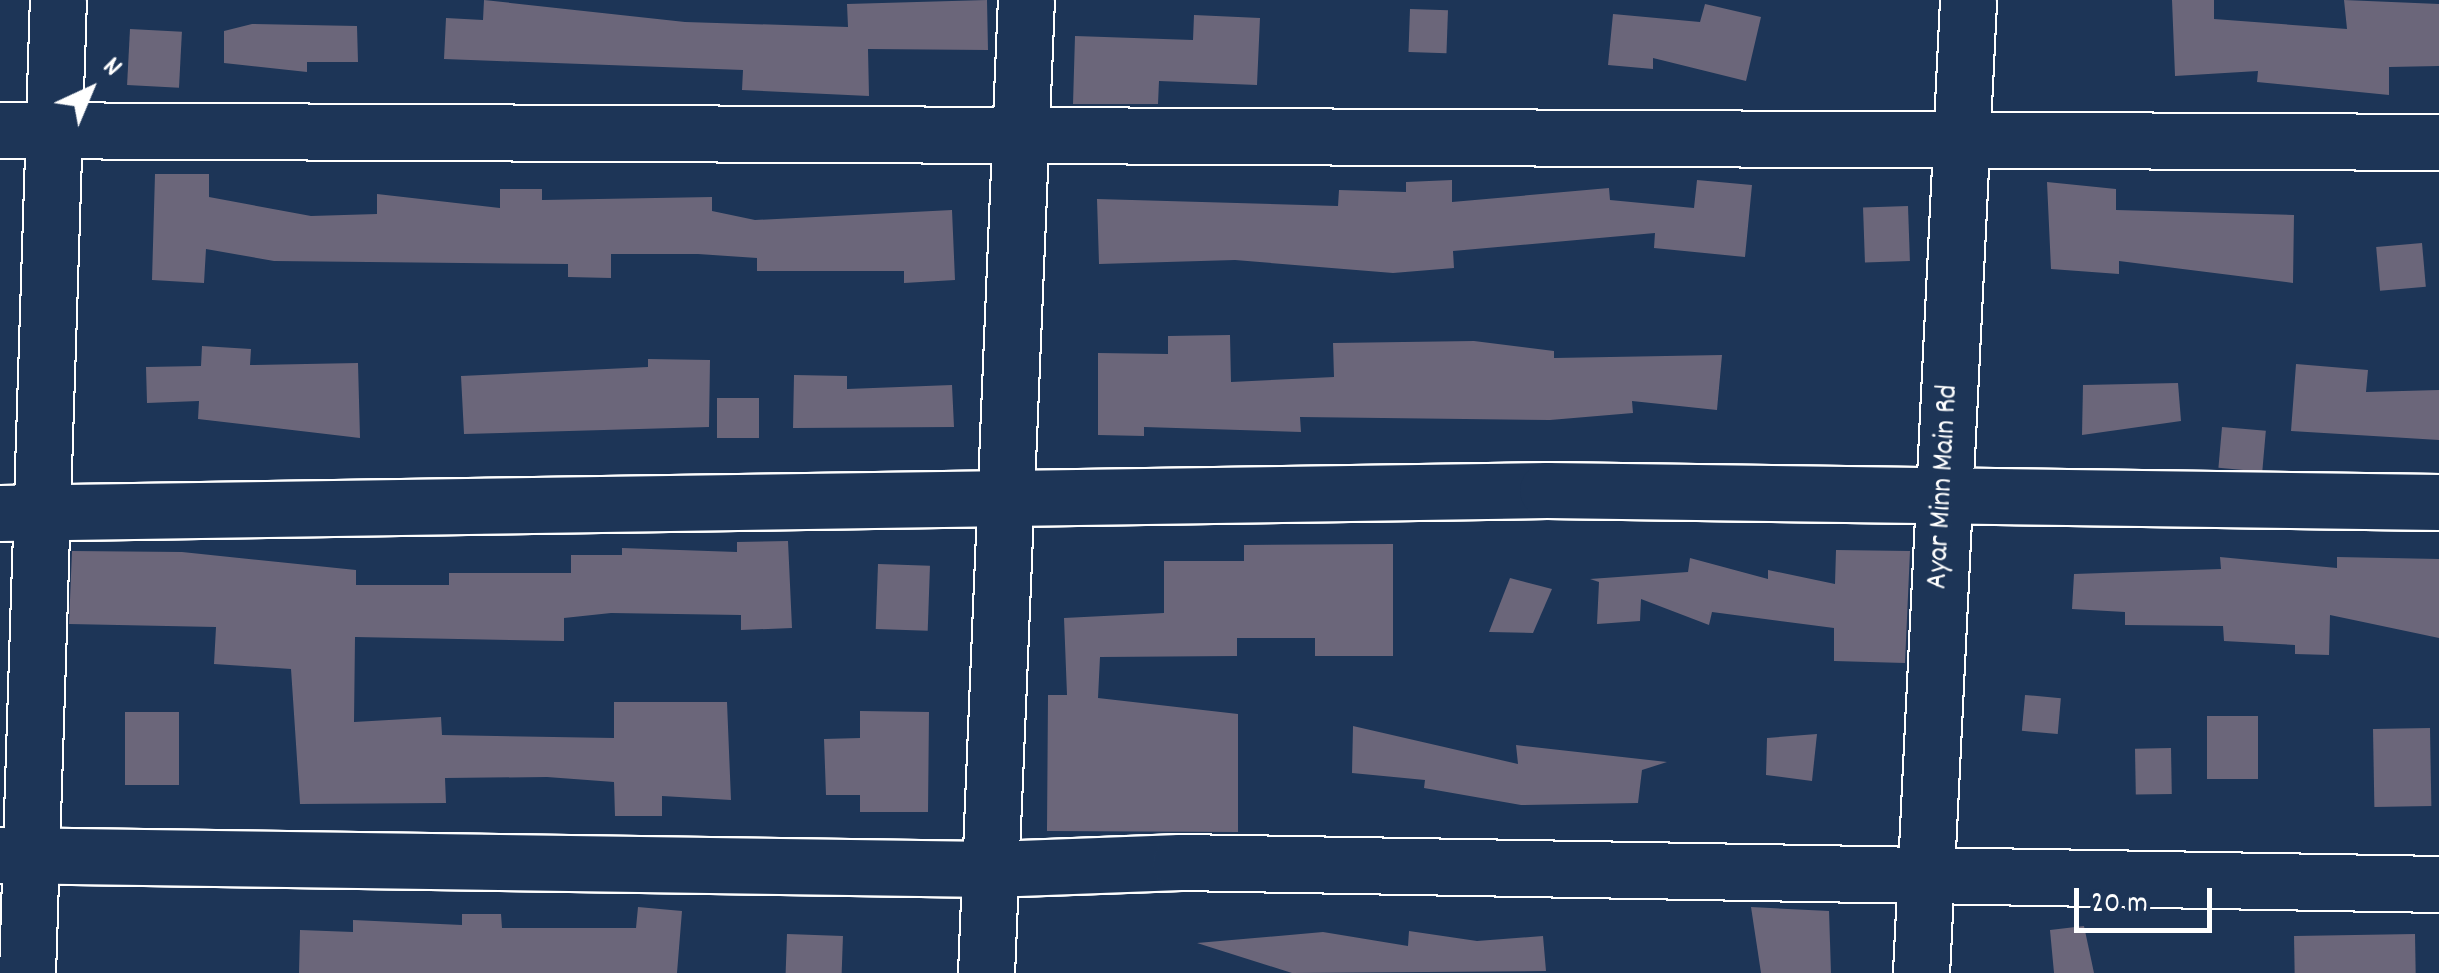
<!DOCTYPE html>
<style>
body{margin:0}
#map{position:relative;width:2439px;height:973px;overflow:hidden;background:#1d3557;font-family:Dekko,sans-serif}
div>[style]{position:absolute}
[style*='--x']{left:calc(var(--x)*1px);top:calc(var(--y)*1px);width:calc(var(--w)*1px);rotate:calc(var(--a)*1deg)}
.building>*{inset:0;background:#6b667a;transform-origin:0 0}
.roads{filter:drop-shadow(2px 0 #fff) drop-shadow(-2px 0 #fff) drop-shadow(0 2px #fff) drop-shadow(0 -2px #fff)}
.minor>*{height:55px;margin:-27.5px;padding:0 27.5px;transform-origin:27.5px;border-radius:27.5px;background:#1d3557}
span{translate:-50% -50%;white-space:nowrap;text-align:center;line-height:1.15;-webkit-text-stroke:8px #1d3557;paint-order:stroke}
.street-label{font-size:30px;color:#fff}
.north{position:absolute;left:40px;top:40px;width:100px;height:100px;-webkit-text-stroke:8px #1d3557;paint-order:stroke;rotate:44deg;font-size:28px;font-weight:700;line-height:40px;text-align:center;color:#fff}
.north::after{content:'';display:block;margin:auto;width:35px;height:45px;background:#fff;clip-path:polygon(50% 0,100% 100%,50% 72%,0 100%)}
.scale{position:absolute;left:2074px;top:888px;width:138px;height:45px;box-sizing:border-box;border:5px solid #fff;border-top:0;padding-left:12px;font-size:30px;line-height:35px;white-space:nowrap;color:#fff;-webkit-text-stroke:8px #1d3557;paint-order:stroke}
</style>
<div id="map">
<div class="building">
<div style="clip-path:polygon(484px 0,685px 22px,848px 27px,847px 4px,987px 0,988px 50px,868px 49px,869px 96px,742px 90px,743px 70px,444px 59px,446px 18px,483px 20px)"></div>
<div style="clip-path:polygon(2172px 0,2214px 0,2214px 19px,2347px 29px,2344px 0,2439px 4px,2439px 66px,2389px 67px,2389px 95px,2257px 82px,2258px 71px,2175px 76px)"></div>
<div style="clip-path:polygon(1705px 4px,1761px 17px,1746px 81px,1653px 58px,1653px 69px,1608px 65px,1613px 14px,1700px 22px)"></div>
<div style="left:1410px;top:9px;width:38px;height:43px;rotate:2deg"></div>
<div style="clip-path:polygon(1194px 15px,1260px 18px,1257px 85px,1159px 81px,1158px 104px,1073px 104px,1075px 36px,1193px 40px)"></div>
<div style="clip-path:polygon(252px 24px,357px 26px,358px 62px,307px 62px,307px 72px,224px 63px,224px 31px)"></div>
<div style="left:130px;top:29px;width:52px;height:56px;rotate:3deg"></div>
<div style="clip-path:polygon(155px 174px,209px 174px,209px 197px,311px 216px,377px 214px,377px 194px,500px 208px,500px 189px,542px 189px,542px 200px,712px 197px,712px 211px,755px 220px,952px 210px,955px 280px,904px 283px,904px 271px,757px 271px,757px 258px,698px 254px,611px 254px,611px 278px,568px 277px,568px 264px,274px 261px,206px 249px,204px 283px,152px 280px)"></div>
<div style="clip-path:polygon(1452px 180px,1452px 202px,1609px 188px,1610px 200px,1694px 208px,1697px 180px,1752px 185px,1745px 257px,1654px 248px,1655px 233px,1453px 251px,1454px 268px,1393px 273px,1235px 260px,1099px 264px,1097px 199px,1338px 206px,1339px 190px,1406px 192px,1406px 182px)"></div>
<div style="clip-path:polygon(2047px 182px,2116px 189px,2116px 210px,2294px 215px,2293px 283px,2119px 261px,2119px 274px,2051px 269px)"></div>
<div style="left:1908px;top:206px;width:55px;height:45px;rotate:88deg"></div>
<div style="left:2422px;top:243px;width:44px;height:46px;rotate:85deg"></div>
<div style="clip-path:polygon(1230px 335px,1231px 382px,1334px 377px,1333px 343px,1474px 341px,1554px 351px,1554px 358px,1722px 355px,1717px 410px,1632px 401px,1633px 413px,1550px 420px,1300px 417px,1301px 432px,1144px 427px,1144px 436px,1098px 435px,1098px 353px,1168px 354px,1168px 336px)"></div>
<div style="clip-path:polygon(202px 346px,251px 349px,250px 365px,358px 363px,360px 438px,198px 419px,199px 401px,147px 403px,146px 367px,201px 366px)"></div>
<div style="clip-path:polygon(648px 359px,710px 360px,709px 427px,464px 434px,461px 376px,648px 367px)"></div>
<div style="clip-path:polygon(2296px 364px,2368px 370px,2366px 392px,2439px 390px,2439px 440px,2291px 431px)"></div>
<div style="clip-path:polygon(794px 375px,847px 376px,847px 389px,952px 385px,954px 427px,793px 428px)"></div>
<div style="clip-path:polygon(2178px 383px,2181px 421px,2082px 435px,2083px 385px)"></div>
<div style="left:717px;top:398px;width:42px;height:40px"></div>
<div style="left:2222px;top:427px;width:44px;height:41px;rotate:5deg"></div>
<div style="clip-path:polygon(788px 541px,792px 628px,741px 630px,741px 615px,611px 613px,564px 618px,564px 641px,355px 637px,354px 722px,441px 717px,442px 735px,614px 738px,614px 702px,727px 702px,731px 800px,662px 796px,662px 816px,615px 816px,614px 782px,547px 777px,445px 778px,446px 803px,300px 804px,291px 669px,214px 664px,216px 627px,69px 624px,72px 551px,182px 552px,356px 570px,356px 585px,449px 585px,449px 573px,571px 573px,571px 555px,622px 555px,622px 548px,737px 552px,737px 542px)"></div>
<div style="clip-path:polygon(1393px 544px,1393px 656px,1315px 656px,1315px 638px,1237px 638px,1237px 656px,1100px 657px,1098px 698px,1238px 714px,1238px 832px,1047px 831px,1048px 695px,1067px 695px,1064px 618px,1164px 613px,1164px 561px,1244px 561px,1244px 545px)"></div>
<div style="clip-path:polygon(1836px 550px,1910px 551px,1905px 663px,1834px 661px,1834px 628px,1712px 612px,1709px 625px,1641px 599px,1640px 621px,1597px 624px,1599px 582px,1590px 579px,1688px 572px,1690px 558px,1768px 579px,1768px 570px,1835px 584px)"></div>
<div style="clip-path:polygon(2220px 557px,2337px 568px,2337px 557px,2439px 559px,2439px 638px,2330px 615px,2329px 655px,2295px 654px,2295px 645px,2224px 641px,2223px 626px,2125px 625px,2125px 612px,2072px 609px,2074px 574px,2221px 569px)"></div>
<div style="left:878px;top:564px;width:52px;height:65px;rotate:2deg"></div>
<div style="clip-path:polygon(1510px 578px,1552px 589px,1533px 633px,1489px 632px)"></div>
<div style="left:2025px;top:695px;width:36px;height:36px;rotate:5deg"></div>
<div style="clip-path:polygon(860px 711px,929px 712px,928px 812px,860px 812px,860px 795px,826px 795px,824px 739px,860px 738px)"></div>
<div style="left:125px;top:712px;width:54px;height:73px"></div>
<div style="left:2207px;top:716px;width:51px;height:63px"></div>
<div style="clip-path:polygon(1353px 726px,1518px 764px,1516px 745px,1667px 762px,1642px 770px,1638px 803px,1521px 805px,1424px 788px,1425px 780px,1352px 773px)"></div>
<div style="left:2430px;top:728px;width:78px;height:57px;rotate:89deg"></div>
<div style="clip-path:polygon(1817px 734px,1812px 781px,1766px 775px,1767px 738px)"></div>
<div style="left:2171px;top:748px;width:46px;height:36px;rotate:89deg"></div>
<div style="clip-path:polygon(638px 907px,682px 911px,677px 973px,299px 973px,300px 930px,353px 932px,353px 920px,462px 925px,462px 914px,501px 914px,502px 928px,636px 928px)"></div>
<div style="clip-path:polygon(1751px 907px,1829px 911px,1831px 973px,1761px 973px)"></div>
<div style="clip-path:polygon(2084px 926px,2094px 973px,2054px 973px,2050px 930px)"></div>
<div style="clip-path:polygon(1409px 931px,1477px 941px,1543px 936px,1546px 971px,1292px 973px,1197px 943px,1323px 932px,1408px 946px)"></div>
<div style="left:787px;top:934px;width:56px;height:39px;rotate:2deg"></div>
<div style="left:2415px;top:934px;width:39px;height:121px;rotate:89deg"></div>
</div>
<div class="roads">
<div class="minor">
<div style="--x:0;--y:130;--w:2439;--a:0.28"></div>
<div style="--x:0;--y:513;--w:1547;--a:-0.85"></div>
<div style="--x:1547;--y:490;--w:892;--a:0.77"></div>
<div style="--x:0;--y:855;--w:990;--a:0.81"></div>
<div style="--x:990;--y:869;--w:190;--a:-2.1"></div>
<div style="--x:1180;--y:862;--w:1259;--a:1"></div>
<div style="--x:27;--y:973;--w:973;--a:-88.18"></div>
<div style="--x:986;--y:973;--w:974;--a:-87.65"></div>
<div style="--x:1921;--y:973;--w:974;--a:-87.23"></div>
</div>
</div>
<div class="street-label">
<span style="left:1945px;top:487px;rotate:-87deg">Ayar Minn Main Rd</span>
</div>
<div class="north">N</div>
<div class="scale">20 m</div>
</div>
